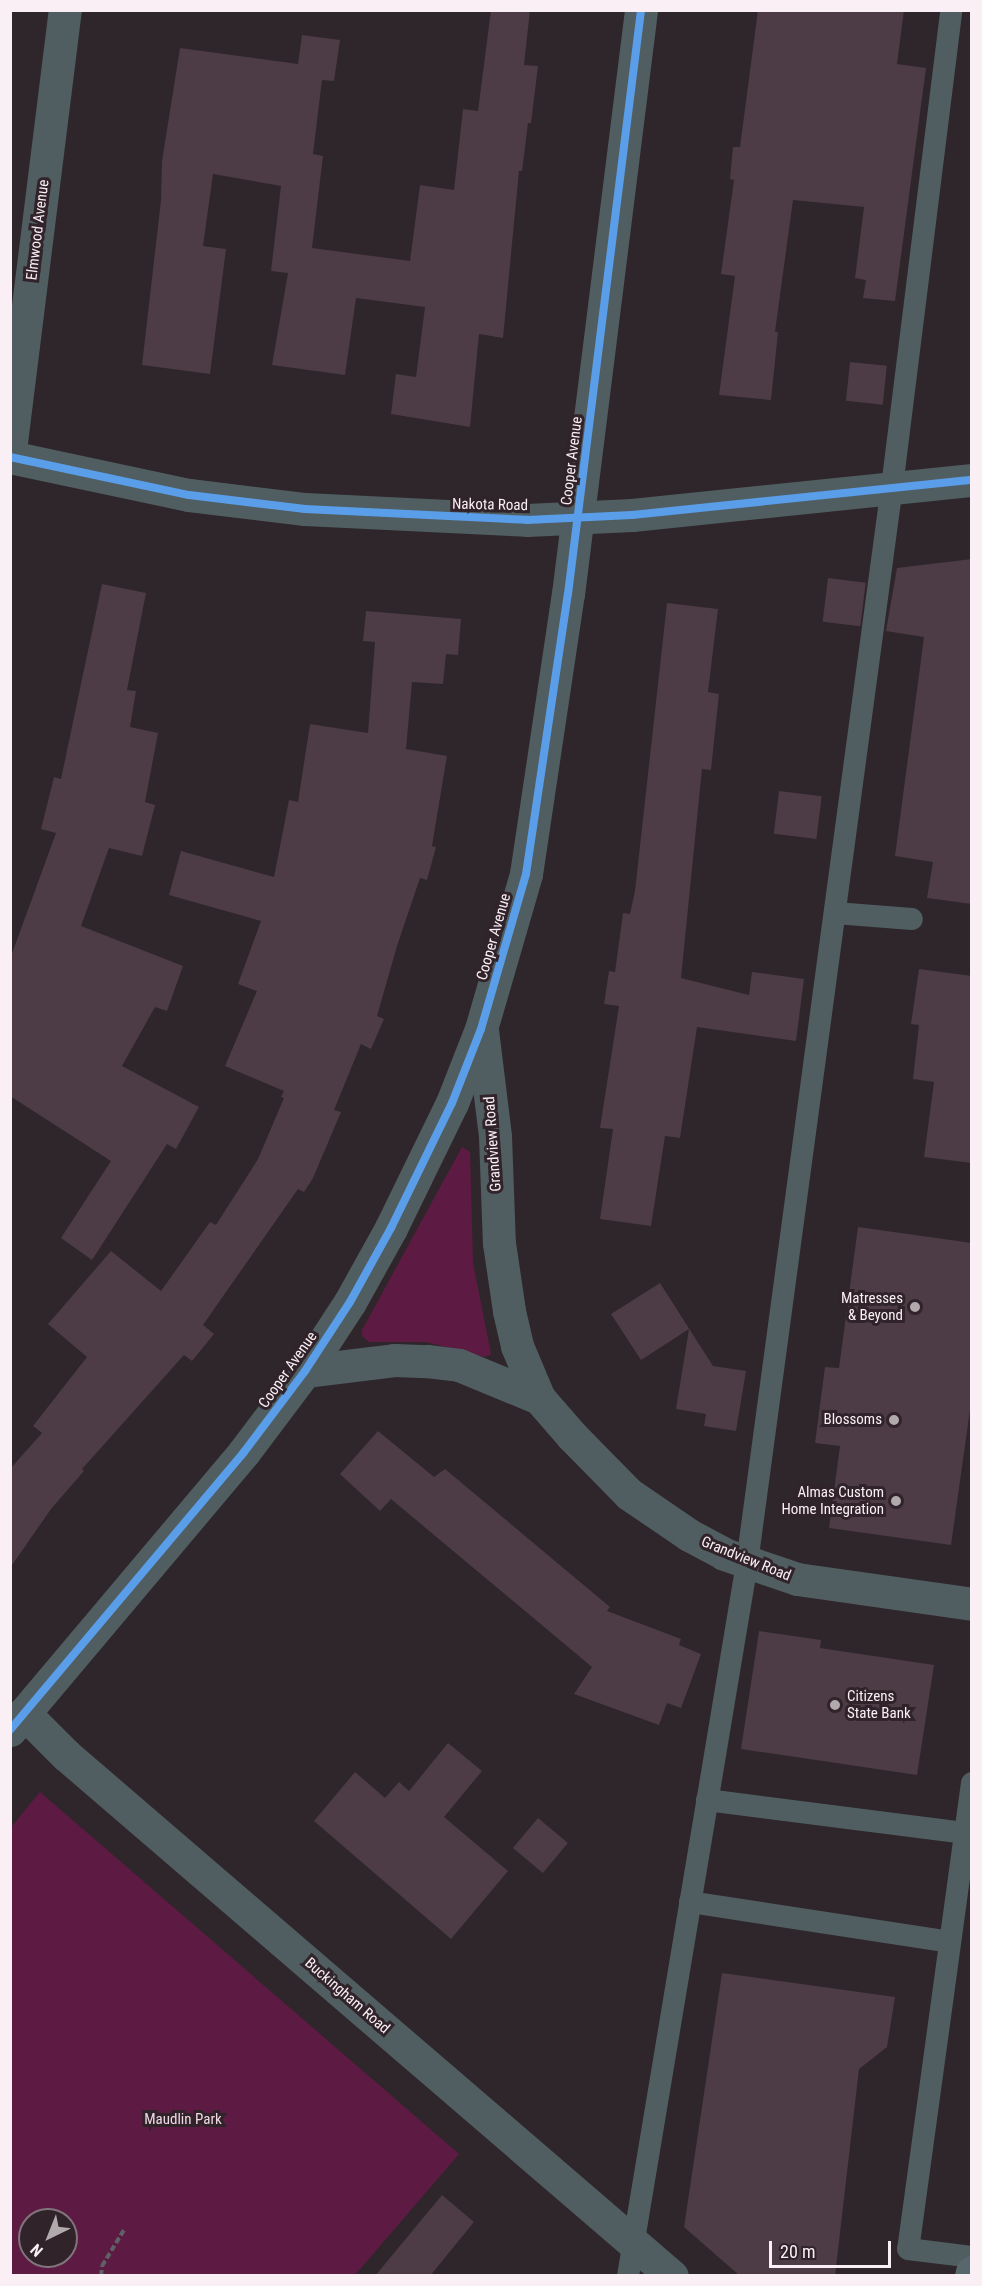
<!DOCTYPE html>
<style>
body{margin:0}
#map{position:relative;width:982px;height:2286px;overflow:hidden;background:#2e262a;font-family:"Roboto Condensed",sans-serif}
div>[style]{position:absolute}
[style*='--x']{left:calc(var(--x)*1px);top:calc(var(--y)*1px);width:calc(var(--w)*1px);rotate:calc(var(--a)*1deg)}
.green>*{inset:0;background:#5d1b43}
.building>*{inset:0;background:#4d3b46;transform-origin:0 0}
.path>*{height:4px;margin-top:-2px;transform-origin:0;background:repeating-linear-gradient(90deg,#5c6265 0 6px,transparent 0 9px)}
.service>*{height:22px;margin:-11px;padding:0 11px;transform-origin:11px;border-radius:11px;background:#505e61}
.minor>*{height:33px;margin:-16.5px;padding:0 16.5px;transform-origin:16.5px;border-radius:16.5px;background:#505e61}
.primary>*{height:33px;margin:-16.5px;padding:0 16.5px;transform-origin:16.5px;border-radius:16.5px;background:#57676b}
.cycleway>*{height:8px;margin:-4px;padding:0 4px;transform-origin:4px;border-radius:4px;background:#5a9eea}
.dots>*{width:16px;height:16px;translate:-50% -50%;box-sizing:border-box;border:3px solid #31232a;border-radius:50%}
span{translate:-50% -50%;white-space:nowrap;text-align:center;line-height:1.15;-webkit-text-stroke:6px #31232a;paint-order:stroke}
.street-label{font-size:15px;color:#f9eff4}
.poi-label{font-size:15px;color:#f9eff4}
.right{translate:-100% -50%;text-align:right}
.left{translate:0 -50%;text-align:left}
.park-label{font-size:15px;color:#f0d8e4}
.frame{position:absolute;inset:0;border:12px solid #f9eff4;pointer-events:none}
.north{position:absolute;left:18px;top:2208px;width:60px;height:60px;box-sizing:border-box;background:#31232a;border:2px solid #81757b;border-radius:50%;rotate:223deg;font-size:16px;font-weight:700;line-height:24px;text-align:center;color:#f9eff4}
.north::after{content:'';display:block;margin:auto;width:21px;height:27px;background:#b2a9ad;clip-path:polygon(50% 0,100% 100%,50% 72%,0 100%)}
.scale{position:absolute;left:769px;top:2241px;width:122px;height:27px;box-sizing:border-box;border:3px solid #f9eff4;border-top:0;padding-left:8px;font-size:18px;line-height:21px;white-space:nowrap;color:#f9eff4;-webkit-text-stroke:4px #31232a;paint-order:stroke}
</style>
<div id="map">
<div class="green">
<div style="clip-path:polygon(462px 1147px,470px 1152px,473px 1263px,491px 1354px,485px 1357px,426px 1342px,369px 1342px,362px 1336px,362px 1330px)"></div>
<div style="clip-path:polygon(evenodd,40px 1792px,459px 2154px,355px 2275px,11px 2275px,11px 1827px,40px 1792px,30px 2220px,66px 2220px,66px 2256px,30px 2256px,30px 2220px)"></div>
</div>
<div class="building">
<div style="clip-path:polygon(491px 10px,530px 10px,524px 65px,538px 66px,531px 123px,528px 123px,522px 171px,519px 171px,503px 338px,479px 334px,470px 427px,391px 414px,396px 374px,416px 377px,425px 307px,356px 298px,345px 375px,272px 365px,288px 273px,271px 271px,281px 186px,213px 174px,203px 246px,226px 249px,210px 374px,142px 365px,161px 200px,162px 161px,180px 48px,298px 64px,302px 35px,340px 40px,334px 81px,322px 80px,313px 154px,323px 156px,312px 248px,410px 261px,420px 185px,454px 190px,463px 109px,478px 111px)"></div>
<div style="clip-path:polygon(758px 10px,904px 10px,897px 64px,926px 68px,895px 301px,863px 298px,866px 280px,855px 278px,864px 207px,793px 200px,775px 332px,778px 332px,771px 400px,719px 395px,735px 276px,721px 274px,734px 180px,730px 179px,733px 147px,740px 147px)"></div>
<div style="left:850px;top:362px;width:37px;height:39px;rotate:6deg"></div>
<div style="clip-path:polygon(972px 559px,972px 904px,927px 898px,933px 862px,895px 856px,924px 637px,886px 631px,897px 568px)"></div>
<div style="left:828px;top:578px;width:38px;height:44px;rotate:7deg"></div>
<div style="clip-path:polygon(102px 584px,146px 593px,127px 690px,136px 691px,130px 727px,158px 733px,145px 802px,155px 805px,142px 856px,109px 848px,81px 926px,183px 966px,167px 1011px,155px 1007px,122px 1066px,199px 1107px,176px 1149px,167px 1144px,92px 1260px,61px 1238px,111px 1161px,10px 1096px,10px 959px,56px 833px,41px 829px,54px 777px,61px 779px)"></div>
<div style="clip-path:polygon(667px 603px,718px 609px,708px 692px,719px 694px,711px 770px,702px 769px,681px 978px,749px 995px,752px 972px,804px 979px,796px 1041px,697px 1027px,680px 1138px,665px 1136px,651px 1226px,600px 1219px,613px 1129px,600px 1128px,619px 1006px,604px 1004px,609px 971px,615px 972px,623px 913px,630px 914px,635px 891px)"></div>
<div style="clip-path:polygon(366px 611px,461px 619px,458px 655px,446px 654px,443px 684px,412px 682px,406px 749px,447px 756px,432px 846px,436px 847px,427px 880px,420px 878px,397px 946px,377px 1016px,384px 1019px,371px 1049px,361px 1044px,334px 1110px,341px 1112px,313px 1178px,304px 1192px,298px 1189px,203px 1325px,214px 1334px,192px 1361px,184px 1355px,82px 1469px,84px 1471px,51px 1509px,10px 1568px,10px 1469px,42px 1433px,33px 1426px,87px 1357px,48px 1324px,111px 1251px,161px 1291px,210px 1222px,216px 1225px,258px 1159px,284px 1098px,281px 1097px,284px 1091px,225px 1066px,257px 991px,238px 984px,261px 921px,169px 895px,181px 851px,274px 877px,289px 800px,298px 802px,310px 724px,368px 733px,375px 642px,363px 641px)"></div>
<div style="left:779px;top:791px;width:43px;height:43px;rotate:7deg"></div>
<div style="clip-path:polygon(919px 969px,972px 976px,972px 1163px,924px 1157px,934px 1082px,913px 1079px,919px 1025px,911px 1024px)"></div>
<div style="clip-path:polygon(858px 1227px,972px 1243px,972px 1396px,951px 1545px,829px 1528px,840px 1446px,815px 1443px,825px 1367px,839px 1368px)"></div>
<div style="clip-path:polygon(660px 1283px,713px 1366px,746px 1371px,736px 1431px,704px 1426px,706px 1414px,676px 1409px,689px 1329px,641px 1360px,611px 1314px)"></div>
<div style="clip-path:polygon(378px 1431px,434px 1477px,445px 1469px,610px 1607px,607px 1611px,681px 1639px,679px 1645px,701px 1654px,681px 1708px,667px 1703px,659px 1725px,574px 1694px,592px 1667px,391px 1499px,380px 1511px,340px 1474px)"></div>
<div style="clip-path:polygon(759px 1631px,821px 1640px,820px 1648px,934px 1665px,917px 1775px,741px 1749px)"></div>
<div style="clip-path:polygon(448px 1743px,482px 1771px,444px 1817px,508px 1871px,451px 1939px,314px 1821px,355px 1772px,385px 1798px,399px 1782px,409px 1791px)"></div>
<div style="left:538px;top:1818px;width:39px;height:39px;rotate:40deg"></div>
<div style="clip-path:polygon(722px 1973px,895px 1997px,887px 2047px,859px 2069px,835px 2276px,740px 2276px,684px 2227px)"></div>
<div style="clip-path:polygon(442px 2195px,474px 2222px,430px 2276px,375px 2276px)"></div>
</div>
<div class="path">
<div style="--x:101;--y:2276;--w:10;--a:-84"></div>
<div style="--x:102;--y:2266;--w:42;--a:-58.6"></div>
</div>
<div class="service">
<div style="--x:835;--y:913;--w:77;--a:4.5"></div>
<div style="--x:972;--y:1783;--w:470;--a:97.8"></div>
<div style="--x:908;--y:2249;--w:64;--a:7.1"></div>
<div style="--x:707;--y:1800;--w:267;--a:7.3"></div>
<div style="--x:690;--y:1902;--w:263;--a:8.7"></div>
<div style="--x:628;--y:2276;--w:723;--a:-80.52"></div>
<div style="--x:747;--y:1563;--w:1086;--a:-82.33"></div>
<div style="--x:892;--y:487;--w:481;--a:-82.9"></div>
</div>
<div class="minor">
<div style="--x:10;--y:450;--w:443;--a:-82.9"></div>
<div style="--x:10;--y:457;--w:183;--a:12"></div>
<div style="--x:189;--y:495;--w:117;--a:6.9"></div>
<div style="--x:305;--y:509;--w:222;--a:2.8"></div>
<div style="--x:527;--y:520;--w:105;--a:-2.7"></div>
<div style="--x:632;--y:515;--w:342;--a:-5.9"></div>
<div style="--x:482;--y:1030;--w:107;--a:83"></div>
<div style="--x:495;--y:1136;--w:107;--a:87.9"></div>
<div style="--x:499;--y:1243;--w:69;--a:81.6"></div>
<div style="--x:509;--y:1311;--w:36;--a:77"></div>
<div style="--x:517;--y:1346;--w:56;--a:67.1"></div>
<div style="--x:539;--y:1398;--w:50;--a:49"></div>
<div style="--x:572;--y:1436;--w:81;--a:45.5"></div>
<div style="--x:629;--y:1494;--w:73;--a:34.3"></div>
<div style="--x:689;--y:1535;--w:40;--a:28"></div>
<div style="--x:724;--y:1554;--w:77;--a:18.9"></div>
<div style="--x:797;--y:1579;--w:177;--a:8.1"></div>
<div style="--x:305;--y:1371;--w:90;--a:-7"></div>
<div style="--x:394;--y:1360;--w:33;--a:2"></div>
<div style="--x:427;--y:1361;--w:32;--a:7"></div>
<div style="--x:459;--y:1365;--w:87;--a:22.4"></div>
<div style="--x:24;--y:1713;--w:59;--a:45"></div>
<div style="--x:66;--y:1755;--w:799;--a:40.69"></div>
<div style="--x:10;--y:1730;--w:363;--a:-49.9"></div>
<div style="--x:244;--y:1452;--w:101;--a:-53"></div>
<div style="--x:305;--y:1371;--w:82;--a:-56.9"></div>
<div style="--x:350;--y:1302;--w:85;--a:-61"></div>
<div style="--x:391;--y:1228;--w:139;--a:-64"></div>
<div style="--x:452;--y:1103;--w:79;--a:-68.6"></div>
<div style="--x:481;--y:1029;--w:161;--a:-73.8"></div>
<div style="--x:526;--y:874;--w:283;--a:-81.5"></div>
<div style="--x:568;--y:594;--w:589;--a:-82.87"></div>
</div>
<div class="primary">
<div style="--x:971;--y:2276;--w:4;--a:-76"></div>
</div>
<div class="cycleway">
<div style="--x:10;--y:457;--w:183;--a:12"></div>
<div style="--x:189;--y:495;--w:117;--a:6.9"></div>
<div style="--x:305;--y:509;--w:222;--a:2.8"></div>
<div style="--x:527;--y:520;--w:105;--a:-2.7"></div>
<div style="--x:632;--y:515;--w:342;--a:-5.9"></div>
<div style="--x:10;--y:1730;--w:363;--a:-49.9"></div>
<div style="--x:244;--y:1452;--w:101;--a:-53"></div>
<div style="--x:305;--y:1371;--w:82;--a:-56.9"></div>
<div style="--x:350;--y:1302;--w:85;--a:-61"></div>
<div style="--x:391;--y:1228;--w:139;--a:-64"></div>
<div style="--x:452;--y:1103;--w:79;--a:-68.6"></div>
<div style="--x:481;--y:1029;--w:161;--a:-73.8"></div>
<div style="--x:526;--y:874;--w:283;--a:-81.5"></div>
<div style="--x:568;--y:594;--w:589;--a:-82.87"></div>
</div>
<div class="dots">
<div style="left:915px;top:1307px;background:#b2a9ad"></div>
<div style="left:894px;top:1420px;background:#b2a9ad"></div>
<div style="left:896px;top:1501px;background:#b2a9ad"></div>
<div style="left:835px;top:1705px;background:#b2a9ad"></div>
</div>
<div class="street-label">
<span style="left:38px;top:230px;rotate:-83deg">Elmwood Avenue</span>
<span style="left:572px;top:461px;rotate:-83deg">Cooper Avenue</span>
<span style="left:490px;top:505px;rotate:1deg">Nakota Road</span>
<span style="left:494px;top:937px;rotate:-74deg">Cooper Avenue</span>
<span style="left:493px;top:1144px;rotate:-94deg">Grandview Road</span>
<span style="left:288px;top:1370px;rotate:-55deg">Cooper Avenue</span>
<span style="left:746px;top:1559px;rotate:22deg">Grandview Road</span>
<span style="left:347px;top:1996px;rotate:41deg">Buckingham Road</span>
</div>
<div class="poi-label">
<span class="right" style="left:903px;top:1307px">Matresses<br>&amp; Beyond</span>
<span class="right" style="left:882px;top:1420px">Blossoms</span>
<span class="right" style="left:884px;top:1501px">Almas Custom<br>Home Integration</span>
<span class="left" style="left:847px;top:1705px">Citizens<br>State Bank</span>
</div>
<div class="park-label">
<span style="left:183px;top:2120px">Maudlin Park</span>
</div>
<div class="frame"></div>
<div class="north">N</div>
<div class="scale">20 m</div>
</div>
